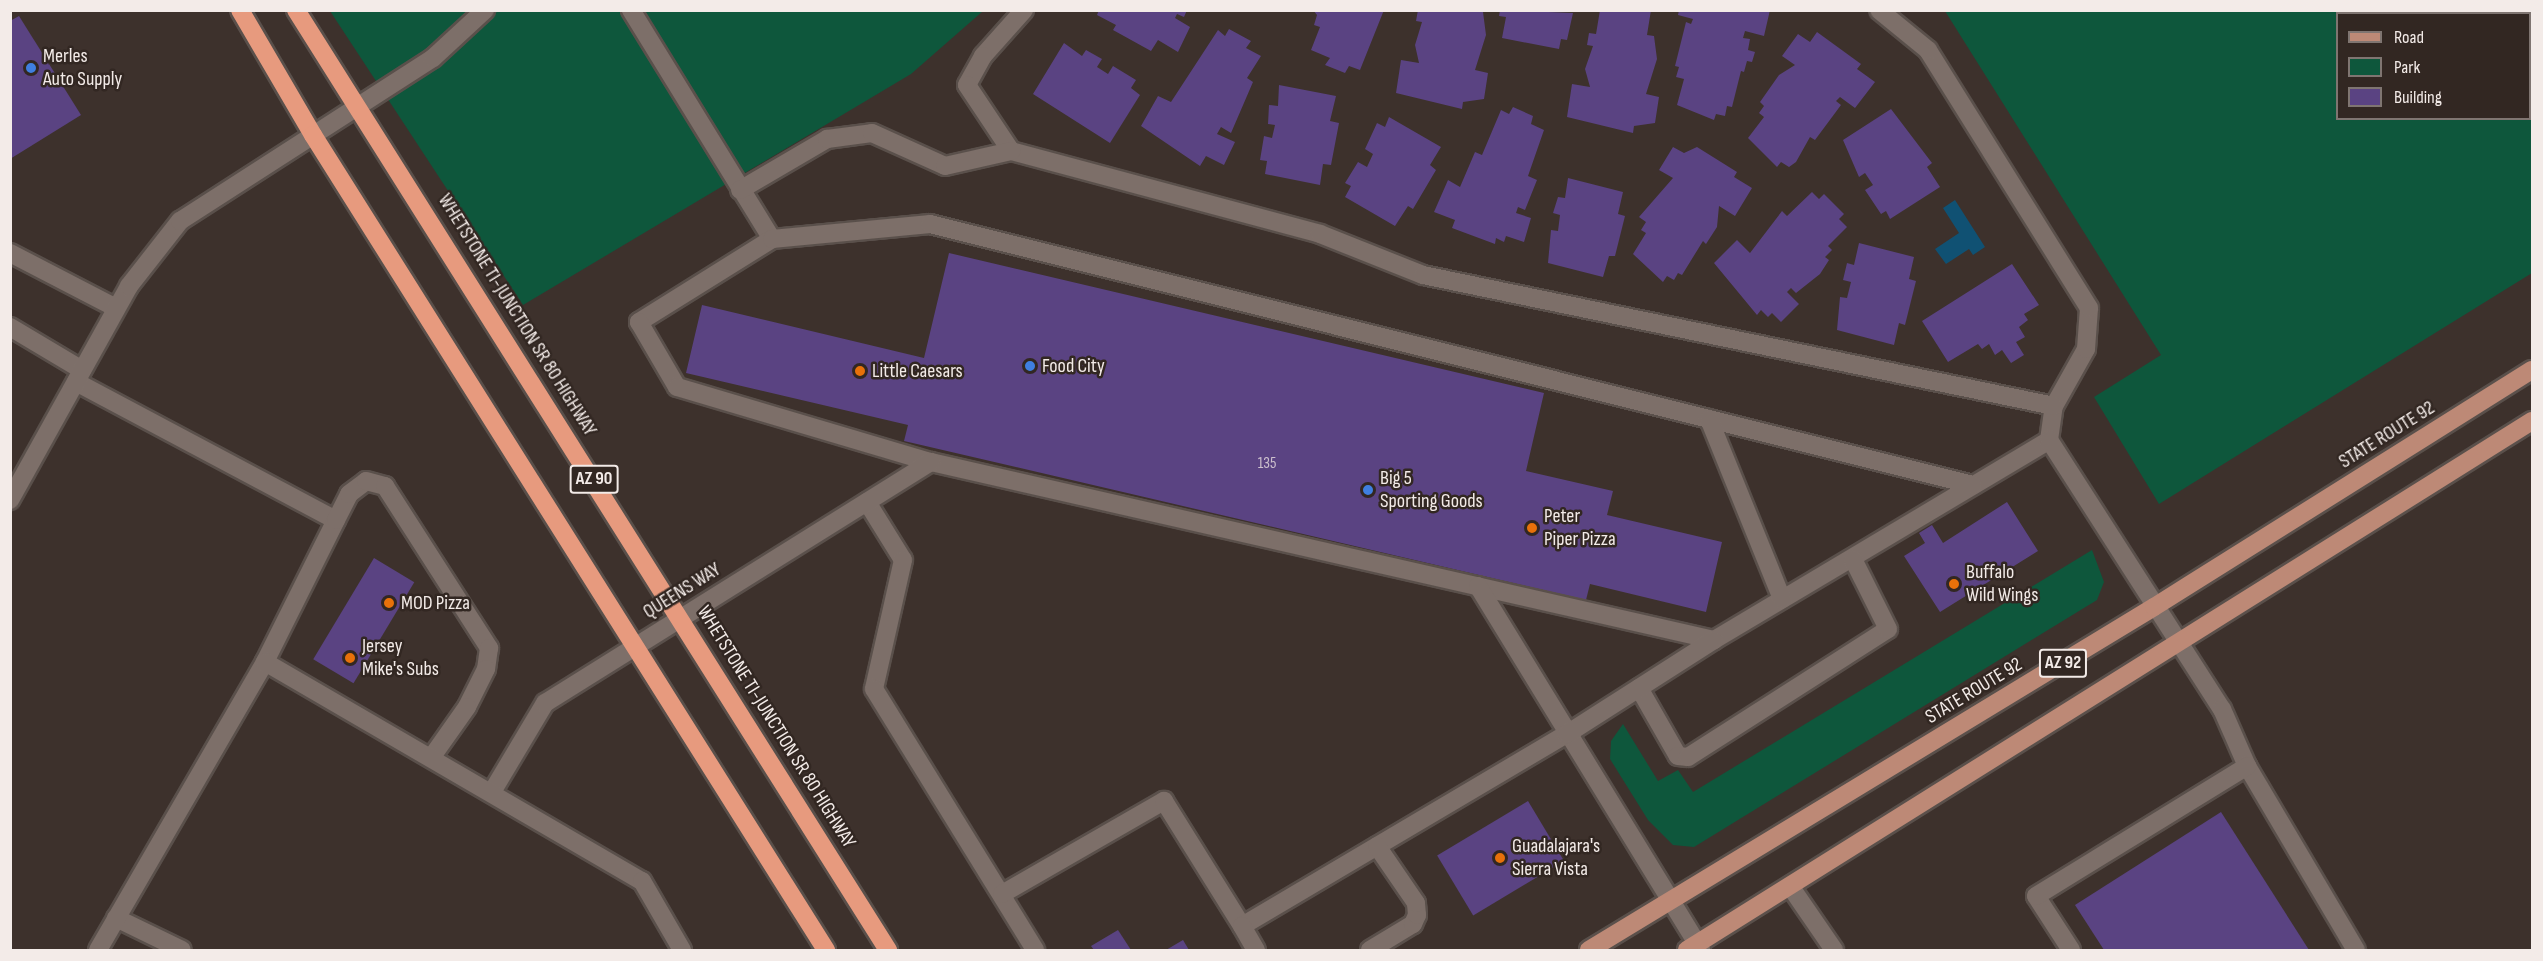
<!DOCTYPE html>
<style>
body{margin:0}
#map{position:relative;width:2543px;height:961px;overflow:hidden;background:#3d312c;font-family:"Sofia Sans Condensed",sans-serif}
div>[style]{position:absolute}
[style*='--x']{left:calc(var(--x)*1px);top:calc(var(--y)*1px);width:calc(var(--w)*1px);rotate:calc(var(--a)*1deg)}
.green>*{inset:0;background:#0e573c}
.water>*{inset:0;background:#105173}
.building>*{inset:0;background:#5a4382;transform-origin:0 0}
.roads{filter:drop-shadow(2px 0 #5a504b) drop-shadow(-2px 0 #5a504b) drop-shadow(0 2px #5a504b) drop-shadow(0 -2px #5a504b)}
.minor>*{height:18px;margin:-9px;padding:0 9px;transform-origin:9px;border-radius:9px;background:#7d6f69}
.major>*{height:18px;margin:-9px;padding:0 9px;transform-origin:9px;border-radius:9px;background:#bd8976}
.highway>*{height:18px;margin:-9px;padding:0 9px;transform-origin:9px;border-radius:9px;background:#e79a7e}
.dots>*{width:16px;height:16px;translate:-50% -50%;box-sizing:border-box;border:3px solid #322722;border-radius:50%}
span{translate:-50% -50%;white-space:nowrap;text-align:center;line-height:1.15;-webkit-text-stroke:5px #322722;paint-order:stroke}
.number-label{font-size:16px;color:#cdc1ce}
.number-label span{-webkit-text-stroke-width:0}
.shield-label span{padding:2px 4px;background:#322722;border:2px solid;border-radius:4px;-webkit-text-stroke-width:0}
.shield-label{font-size:18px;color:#f3ebe8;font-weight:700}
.poi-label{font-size:20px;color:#f3ebe8}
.left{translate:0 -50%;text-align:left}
.street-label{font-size:20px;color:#f3ebe8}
.frame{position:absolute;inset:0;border:12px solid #f3ebe8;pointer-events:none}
.legend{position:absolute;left:2336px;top:12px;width:195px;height:108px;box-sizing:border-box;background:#322722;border:2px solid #7f7571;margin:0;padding:8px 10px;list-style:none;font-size:18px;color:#f3ebe8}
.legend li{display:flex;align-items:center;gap:12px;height:30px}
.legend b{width:30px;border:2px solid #7f7571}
</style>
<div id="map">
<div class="green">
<div style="clip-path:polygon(330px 11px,983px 11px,911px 74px,523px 305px)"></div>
<div style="clip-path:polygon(evenodd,1945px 11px,2532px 11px,2532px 273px,2159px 504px,2094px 397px,2161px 355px,1945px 11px,2338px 14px,2530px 14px,2530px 118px,2338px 118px,2338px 14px)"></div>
<div style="clip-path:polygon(2092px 550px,2104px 582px,2097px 600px,1694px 847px,1673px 845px,1648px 820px,1610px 759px,1611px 741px,1623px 724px,1658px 781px,1678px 770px,1693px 792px)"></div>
</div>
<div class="water">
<div style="clip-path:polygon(1955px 200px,1985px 247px,1973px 255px,1969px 249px,1946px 264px,1935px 249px,1959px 233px,1943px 208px)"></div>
</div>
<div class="building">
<div style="clip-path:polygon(1099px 10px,1187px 10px,1184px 17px,1177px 14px,1175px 18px,1190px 27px,1178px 52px,1158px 40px,1151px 51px,1113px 30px,1116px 25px,1097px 15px)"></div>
<div style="clip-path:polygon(1313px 10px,1384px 10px,1360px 70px,1349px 66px,1345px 73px,1325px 65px,1330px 58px,1311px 50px,1320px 27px,1314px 25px,1317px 15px)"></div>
<div style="clip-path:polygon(1418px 10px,1483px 12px,1486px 35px,1475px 70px,1488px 73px,1484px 99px,1463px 102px,1462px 109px,1396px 93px,1401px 60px,1419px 63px,1415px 45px,1422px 22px,1416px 21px)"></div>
<div style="clip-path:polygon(1500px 10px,1573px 13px,1567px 40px,1561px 39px,1559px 49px,1502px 38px,1506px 17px,1499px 16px)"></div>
<div style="clip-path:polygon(1600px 10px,1651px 10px,1647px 35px,1654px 36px,1657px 59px,1646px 94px,1659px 97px,1655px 123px,1634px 126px,1633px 133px,1567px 117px,1572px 84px,1590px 87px,1585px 69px,1593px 46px,1587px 45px,1589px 33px,1596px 34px)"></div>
<div style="clip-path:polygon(1679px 10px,1770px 10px,1764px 36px,1745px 31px,1743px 38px,1750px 39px,1748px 50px,1755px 52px,1752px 62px,1747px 61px,1744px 72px,1741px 71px,1732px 107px,1727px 106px,1725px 116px,1716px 114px,1714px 120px,1677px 105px,1684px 79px,1676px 77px,1679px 67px,1675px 66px,1686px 22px,1691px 24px,1693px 19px,1678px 15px)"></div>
<div style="clip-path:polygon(19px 16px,81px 115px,10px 159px,10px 21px)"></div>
<div style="clip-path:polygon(1229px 29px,1251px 41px,1246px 48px,1261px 56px,1247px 78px,1253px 82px,1231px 133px,1221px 127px,1217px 134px,1235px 142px,1224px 165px,1206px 156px,1200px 166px,1141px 126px,1158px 96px,1171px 102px,1218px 30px,1225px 36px)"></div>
<div style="clip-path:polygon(1817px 32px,1861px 64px,1857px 69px,1875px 82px,1855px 108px,1840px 97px,1836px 101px,1841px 105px,1815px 140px,1810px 137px,1796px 162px,1789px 167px,1781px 162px,1777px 167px,1748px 138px,1764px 117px,1759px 113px,1764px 106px,1760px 102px,1779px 75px,1795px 65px,1782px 56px,1798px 34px,1810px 42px)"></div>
<div style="clip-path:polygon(1064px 43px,1082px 56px,1086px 50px,1102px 59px,1097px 67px,1108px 74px,1113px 66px,1136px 80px,1131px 88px,1140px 95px,1110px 143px,1033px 94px)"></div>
<div style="clip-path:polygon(1279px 85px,1336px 96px,1330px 121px,1339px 123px,1331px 165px,1323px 164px,1320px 185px,1265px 174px,1267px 161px,1260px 160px,1264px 136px,1272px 138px,1275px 125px,1268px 124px,1269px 105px,1278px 106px)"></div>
<div style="clip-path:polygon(1513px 107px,1533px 116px,1531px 124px,1544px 130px,1528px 176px,1537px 180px,1525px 210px,1518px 207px,1516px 213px,1531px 218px,1524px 242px,1506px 236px,1504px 242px,1496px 238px,1495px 244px,1452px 228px,1455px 220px,1434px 212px,1448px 180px,1460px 187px,1475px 152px,1482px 155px,1501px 110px,1509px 114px)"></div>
<div style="clip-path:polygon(1891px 109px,1932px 163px,1927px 167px,1940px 187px,1890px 219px,1886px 211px,1881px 214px,1865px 190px,1873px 185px,1865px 173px,1859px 177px,1843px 140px)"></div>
<div style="clip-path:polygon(1389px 117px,1441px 147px,1430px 165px,1436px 170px,1413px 209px,1408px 206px,1395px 226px,1345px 197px,1351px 186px,1345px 183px,1358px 162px,1367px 167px,1373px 154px,1365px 149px,1377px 123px,1385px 127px)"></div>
<div style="clip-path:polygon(1673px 147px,1684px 153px,1697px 147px,1737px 172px,1734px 177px,1752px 188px,1735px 216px,1719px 206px,1717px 227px,1706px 244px,1703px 241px,1682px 275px,1678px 273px,1674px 280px,1667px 276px,1663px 282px,1633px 254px,1646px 233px,1641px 230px,1646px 222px,1639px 217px,1673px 178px,1659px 170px)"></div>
<div style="clip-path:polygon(1568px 178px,1623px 192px,1618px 214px,1625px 216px,1615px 256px,1609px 256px,1603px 277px,1548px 263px,1551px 230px,1558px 231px,1560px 215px,1553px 213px,1558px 197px,1565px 198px)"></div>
<div style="clip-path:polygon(1812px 192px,1819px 199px,1824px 194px,1844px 214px,1839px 219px,1847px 227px,1828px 246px,1832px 250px,1825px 257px,1829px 260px,1820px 274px,1796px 293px,1791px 288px,1787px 292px,1799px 304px,1781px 322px,1772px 313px,1768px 317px,1761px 310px,1757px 315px,1714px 263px,1737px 240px,1750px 253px,1782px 211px,1787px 216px)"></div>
<div style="clip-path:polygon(1859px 243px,1914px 257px,1909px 279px,1916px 281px,1905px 325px,1899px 323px,1894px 345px,1837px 330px,1840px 297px,1847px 298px,1851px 282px,1843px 280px,1847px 263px,1854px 265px)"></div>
<div style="clip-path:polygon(949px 253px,1544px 393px,1526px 471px,1613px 491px,1607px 515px,1722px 542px,1706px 612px,1590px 584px,1586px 600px,904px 441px,908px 425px,686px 373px,702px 305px,924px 358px)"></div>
<div style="clip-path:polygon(2012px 264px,2039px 305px,2024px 314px,2028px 320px,2019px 327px,2025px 337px,2016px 342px,2024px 355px,2011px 363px,2002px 350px,1995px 355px,1989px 344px,1982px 349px,1978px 344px,1948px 362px,1922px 321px)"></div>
<div style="clip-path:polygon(2007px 502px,2038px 551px,1940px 612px,1904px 556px,1925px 543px,1919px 533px,1932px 525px,1943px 543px)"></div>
<div style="left:374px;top:558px;width:47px;height:118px;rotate:31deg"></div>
<div style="left:1528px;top:801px;width:70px;height:106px;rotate:59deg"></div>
<div style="clip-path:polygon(2221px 812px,2309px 950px,2104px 950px,2075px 905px)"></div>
<div style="clip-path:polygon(1118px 930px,1131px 950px,1094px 950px,1091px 946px)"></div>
<div style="clip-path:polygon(1183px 940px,1189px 950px,1166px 950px)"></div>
</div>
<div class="roads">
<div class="minor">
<div style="--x:631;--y:10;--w:269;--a:58.4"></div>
<div style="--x:772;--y:239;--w:157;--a:148"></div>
<div style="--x:639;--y:322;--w:75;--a:59.7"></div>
<div style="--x:677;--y:387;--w:265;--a:16.5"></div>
<div style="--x:931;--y:462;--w:803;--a:12.81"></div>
<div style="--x:1714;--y:640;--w:390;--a:-30.8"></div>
<div style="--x:2049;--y:440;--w:34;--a:-82"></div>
<div style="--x:2054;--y:406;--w:65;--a:-60.7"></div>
<div style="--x:2086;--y:349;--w:41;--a:-85.8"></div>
<div style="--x:2089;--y:308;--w:304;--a:-122"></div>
<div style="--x:1928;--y:50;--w:63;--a:-140.8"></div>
<div style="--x:1024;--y:10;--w:62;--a:131.7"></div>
<div style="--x:983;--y:56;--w:33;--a:119"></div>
<div style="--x:967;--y:85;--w:79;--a:56.3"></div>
<div style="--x:1011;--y:151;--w:320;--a:15"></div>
<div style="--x:1320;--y:234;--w:111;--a:21.7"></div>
<div style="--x:1423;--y:275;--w:644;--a:11.73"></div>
<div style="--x:740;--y:190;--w:101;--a:-30.4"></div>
<div style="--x:827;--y:139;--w:45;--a:-7.6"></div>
<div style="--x:872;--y:133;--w:80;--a:24.3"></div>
<div style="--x:945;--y:166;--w:68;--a:-12.8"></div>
<div style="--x:772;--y:239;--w:159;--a:-5.4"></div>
<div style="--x:930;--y:224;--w:1075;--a:14.05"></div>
<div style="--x:10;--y:253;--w:119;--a:27.4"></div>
<div style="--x:10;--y:327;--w:84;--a:30.8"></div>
<div style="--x:76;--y:382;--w:294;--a:28"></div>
<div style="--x:336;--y:520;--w:159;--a:116.6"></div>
<div style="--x:1709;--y:419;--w:194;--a:67.9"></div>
<div style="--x:2049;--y:440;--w:320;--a:57.3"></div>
<div style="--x:2222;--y:709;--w:62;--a:66.3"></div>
<div style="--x:2247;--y:766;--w:214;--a:59.4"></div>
<div style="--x:10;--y:500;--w:245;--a:-60.9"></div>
<div style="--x:129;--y:286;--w:83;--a:-51.9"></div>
<div style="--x:180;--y:221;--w:301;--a:-32.8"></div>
<div style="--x:433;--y:58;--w:71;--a:-42.7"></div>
<div style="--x:867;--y:502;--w:68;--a:58.2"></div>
<div style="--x:903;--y:560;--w:132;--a:102.7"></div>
<div style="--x:874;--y:689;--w:307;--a:58.3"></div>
<div style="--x:336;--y:520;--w:29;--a:-63"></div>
<div style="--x:349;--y:494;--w:21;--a:-37"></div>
<div style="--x:366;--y:481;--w:20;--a:15"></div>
<div style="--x:385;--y:486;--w:193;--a:57.3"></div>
<div style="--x:489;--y:648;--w:21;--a:98"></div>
<div style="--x:486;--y:669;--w:42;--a:116.6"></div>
<div style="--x:467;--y:707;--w:62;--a:125.2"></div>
<div style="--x:1478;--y:586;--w:427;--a:58.5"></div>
<div style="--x:1639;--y:688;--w:78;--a:60.2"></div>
<div style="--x:1678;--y:756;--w:10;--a:6"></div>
<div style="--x:1688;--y:757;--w:237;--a:-32.6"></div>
<div style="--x:1888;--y:629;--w:78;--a:-116.6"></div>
<div style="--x:492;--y:792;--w:104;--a:-59.2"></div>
<div style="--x:545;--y:703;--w:455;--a:-32"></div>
<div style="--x:1790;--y:886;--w:78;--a:55.5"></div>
<div style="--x:1002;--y:894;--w:187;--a:-29.9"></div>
<div style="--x:1164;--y:801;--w:147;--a:58"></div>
<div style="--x:1242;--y:926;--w:377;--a:-30.6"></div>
<div style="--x:1567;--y:734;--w:174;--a:-32.6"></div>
<div style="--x:116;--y:918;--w:73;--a:25.9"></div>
<div style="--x:1242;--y:926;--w:28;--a:60"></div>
<div style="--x:98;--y:950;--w:333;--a:-59.9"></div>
<div style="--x:265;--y:662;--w:436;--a:30.2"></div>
<div style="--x:642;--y:881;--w:80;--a:59.9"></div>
<div style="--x:1370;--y:950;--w:50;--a:-31.2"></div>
<div style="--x:1413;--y:924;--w:10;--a:-66"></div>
<div style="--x:1417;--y:915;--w:12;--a:-95"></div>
<div style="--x:1416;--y:903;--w:69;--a:-124.4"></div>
<div style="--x:2071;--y:950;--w:64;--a:-122.9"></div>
<div style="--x:2036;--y:896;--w:248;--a:-31.6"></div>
</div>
<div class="major">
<div style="--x:1589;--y:950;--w:661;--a:-31.26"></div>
<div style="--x:2154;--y:607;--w:446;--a:-32.1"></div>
<div style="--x:1687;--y:950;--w:997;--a:-32.05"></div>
</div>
<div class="highway">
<div style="--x:240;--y:10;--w:145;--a:59.7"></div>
<div style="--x:313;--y:135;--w:963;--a:57.81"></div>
<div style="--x:296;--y:10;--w:1111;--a:57.8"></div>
</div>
</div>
<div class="dots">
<div style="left:31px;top:68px;background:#3f7fe0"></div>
<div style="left:1030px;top:366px;background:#3f7fe0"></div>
<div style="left:860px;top:371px;background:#e8710a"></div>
<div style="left:1368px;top:490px;background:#3f7fe0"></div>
<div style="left:1532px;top:528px;background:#e8710a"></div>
<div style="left:1954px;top:584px;background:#e8710a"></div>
<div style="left:389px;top:603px;background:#e8710a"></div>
<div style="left:350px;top:658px;background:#e8710a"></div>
<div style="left:1500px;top:858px;background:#e8710a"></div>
</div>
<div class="number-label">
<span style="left:1267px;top:464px">135</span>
</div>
<div class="shield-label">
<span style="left:594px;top:479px">AZ 90</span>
<span style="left:2063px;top:663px">AZ 92</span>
</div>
<div class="poi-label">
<span class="left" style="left:43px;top:68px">Merles<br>Auto Supply</span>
<span class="left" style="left:1042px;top:366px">Food City</span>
<span class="left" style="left:872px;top:371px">Little Caesars</span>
<span class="left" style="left:1380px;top:490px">Big 5<br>Sporting Goods</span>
<span class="left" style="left:1544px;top:528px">Peter<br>Piper Pizza</span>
<span class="left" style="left:1966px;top:584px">Buffalo<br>Wild Wings</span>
<span class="left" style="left:401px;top:603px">MOD Pizza</span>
<span class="left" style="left:362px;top:658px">Jersey<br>Mike's Subs</span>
<span class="left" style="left:1512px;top:858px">Guadalajara's<br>Sierra Vista</span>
</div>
<div class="street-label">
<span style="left:517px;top:315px;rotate:58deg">WHETSTONE TI-JUNCTION SR 80 HIGHWAY</span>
<span style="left:2387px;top:435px;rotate:-32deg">STATE ROUTE 92</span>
<span style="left:682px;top:591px;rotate:-32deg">QUEENS WAY</span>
<span style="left:1974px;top:691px;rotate:-31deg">STATE ROUTE 92</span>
<span style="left:776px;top:727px;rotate:58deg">WHETSTONE TI-JUNCTION SR 80 HIGHWAY</span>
</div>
<div class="frame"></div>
<ul class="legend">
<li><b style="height:8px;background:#bd8976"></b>Road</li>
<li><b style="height:16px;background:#0e573c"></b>Park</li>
<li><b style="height:16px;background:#5a4382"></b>Building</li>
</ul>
</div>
